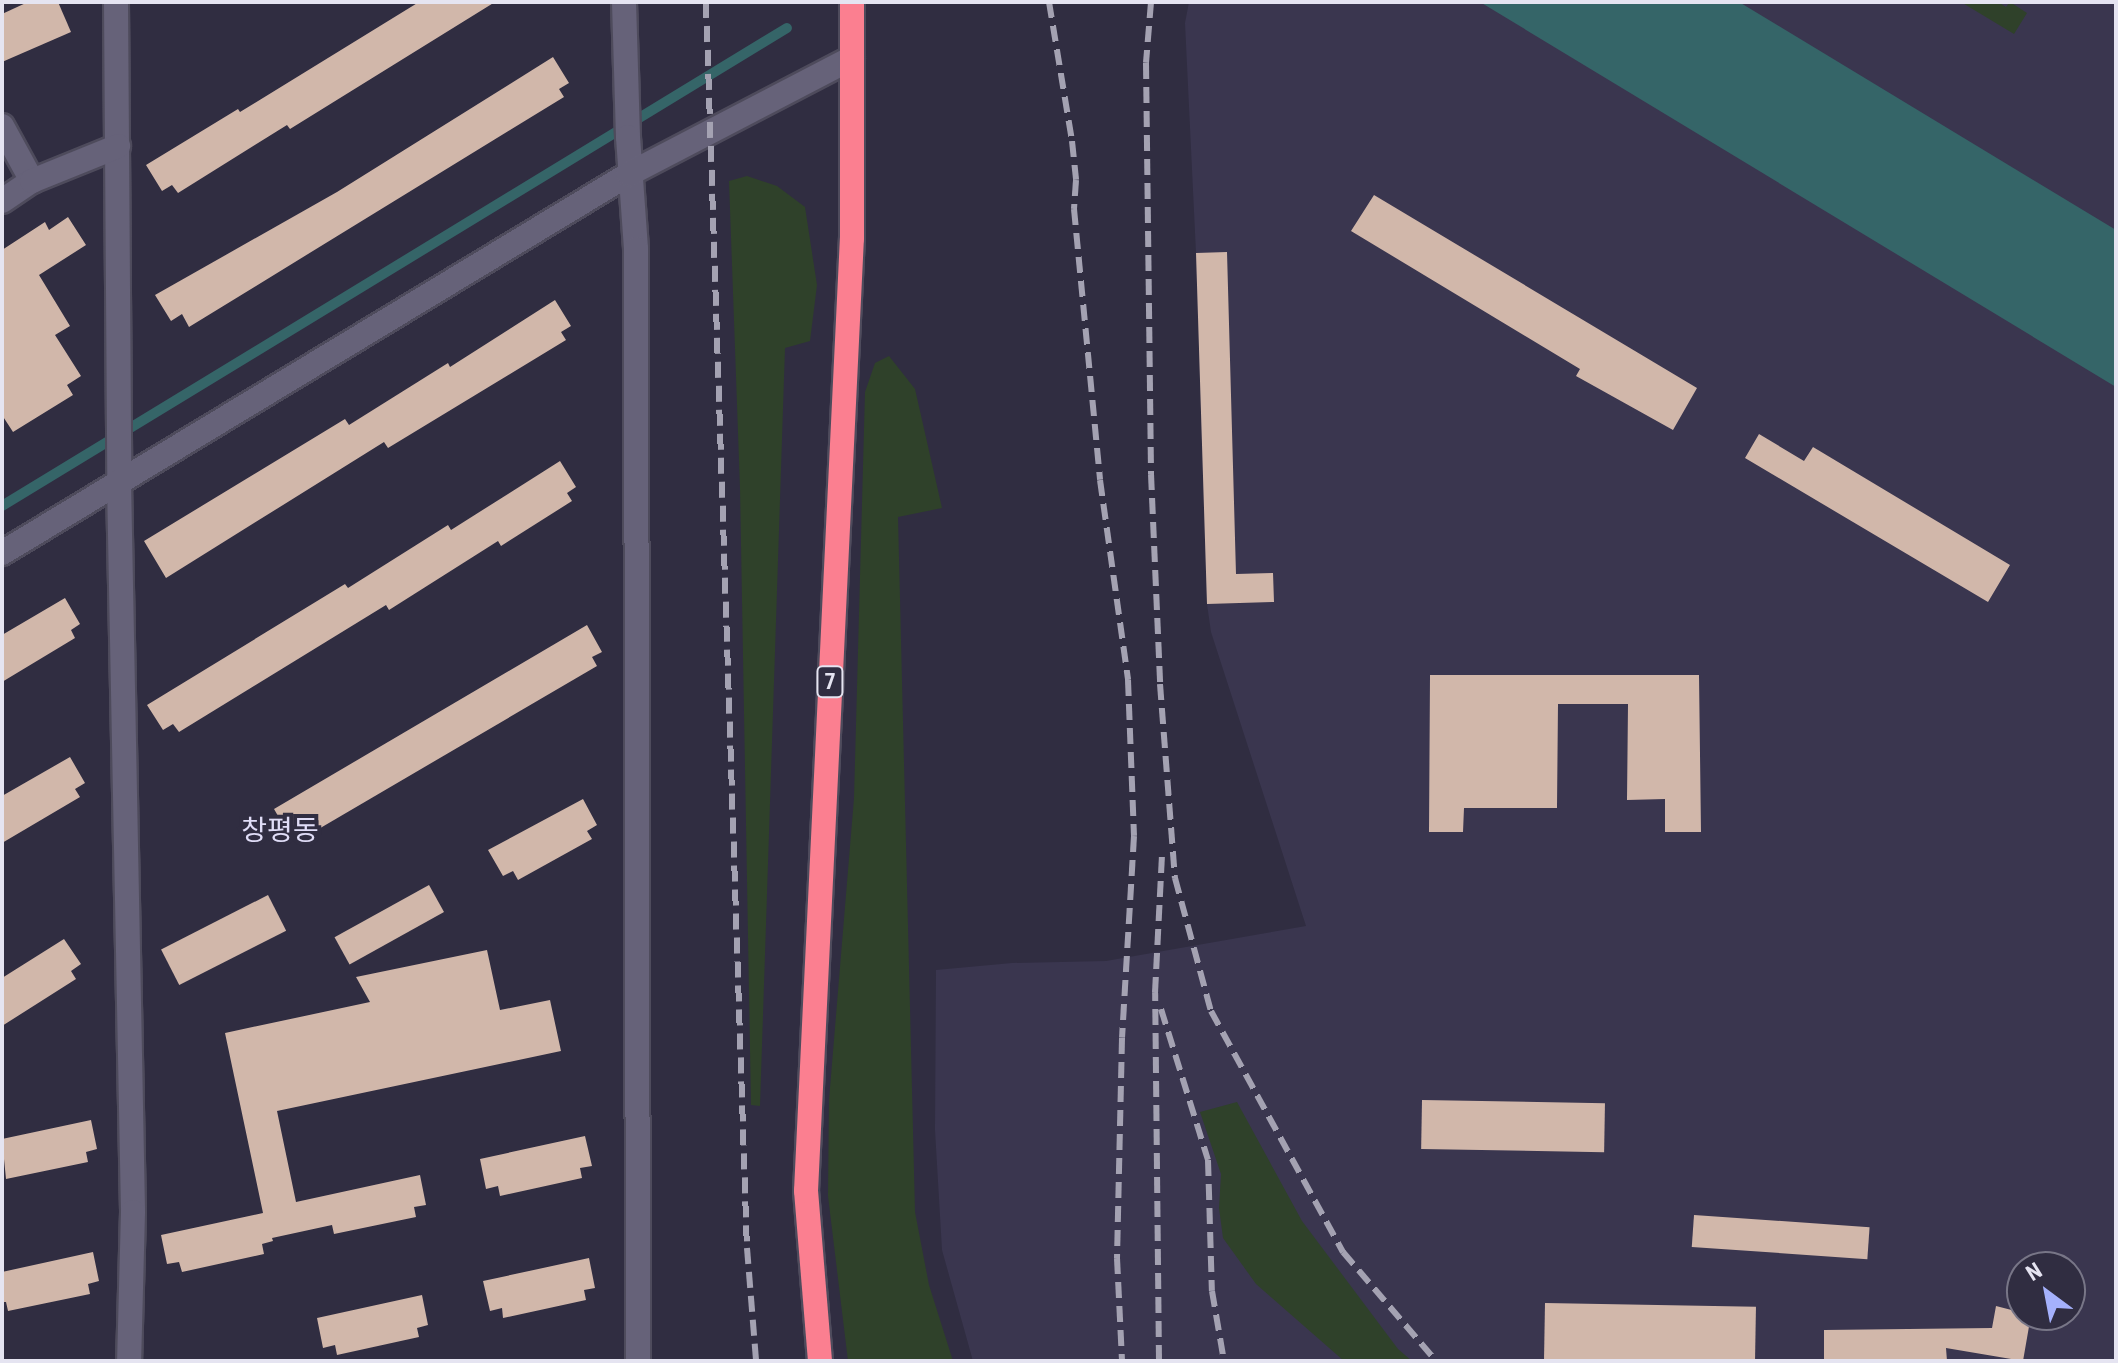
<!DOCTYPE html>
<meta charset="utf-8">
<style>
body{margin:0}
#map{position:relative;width:2118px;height:1363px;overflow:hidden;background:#302d41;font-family:"Roboto Condensed","Noto Sans KR",sans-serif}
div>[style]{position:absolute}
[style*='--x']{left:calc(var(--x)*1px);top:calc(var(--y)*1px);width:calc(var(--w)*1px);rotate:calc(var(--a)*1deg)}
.built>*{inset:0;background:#3a364f}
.green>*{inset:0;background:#2f412a}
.water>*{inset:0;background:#356568}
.stream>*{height:10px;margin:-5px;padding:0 5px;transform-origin:5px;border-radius:5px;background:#356568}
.building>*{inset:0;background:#d1b7aa;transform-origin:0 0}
.roads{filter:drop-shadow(2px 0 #4e4b5c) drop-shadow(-2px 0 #4e4b5c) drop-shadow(0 2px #4e4b5c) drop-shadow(0 -2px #4e4b5c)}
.minor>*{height:24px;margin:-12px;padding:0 12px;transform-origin:12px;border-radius:12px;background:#666279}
.highway>*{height:24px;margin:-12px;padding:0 12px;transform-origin:12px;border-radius:12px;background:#fb7f90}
.rail>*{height:6px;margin-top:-3px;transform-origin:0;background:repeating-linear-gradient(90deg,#a4a2b2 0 16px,transparent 0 24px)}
span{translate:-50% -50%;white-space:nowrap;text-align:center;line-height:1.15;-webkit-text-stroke:8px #302d41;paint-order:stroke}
.shield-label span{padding:2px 6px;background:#302d41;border:2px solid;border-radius:6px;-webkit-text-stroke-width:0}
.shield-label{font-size:22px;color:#e5e4f1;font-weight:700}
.quarter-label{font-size:28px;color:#e0ddf7}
.frame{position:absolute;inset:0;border:4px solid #e5e4f1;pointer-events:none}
.north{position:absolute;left:2006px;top:1251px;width:80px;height:80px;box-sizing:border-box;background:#302d41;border:2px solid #787687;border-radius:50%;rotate:328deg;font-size:22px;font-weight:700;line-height:32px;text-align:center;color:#e5e4f1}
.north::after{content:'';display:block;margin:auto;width:28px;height:36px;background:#a5b1fc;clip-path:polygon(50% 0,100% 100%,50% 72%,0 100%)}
</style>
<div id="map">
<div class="built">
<div style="clip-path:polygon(evenodd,1189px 2px,2116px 2px,2116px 1361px,973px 1361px,942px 1250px,935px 1130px,936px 970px,1012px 963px,1106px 961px,1306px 926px,1211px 632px,1207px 604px,1196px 253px,1185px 23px,1189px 2px,2022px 1267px,2070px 1267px,2070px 1315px,2022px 1315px,2022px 1267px)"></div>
</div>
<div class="green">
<div style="clip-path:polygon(1961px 2px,1998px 2px,2006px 7px,2010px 2px,2027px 13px,2014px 34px)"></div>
<div style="clip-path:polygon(747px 176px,777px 186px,805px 207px,817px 285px,810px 341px,785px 348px,760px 1106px,751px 1105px,740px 488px,729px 181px)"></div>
<div style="clip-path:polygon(889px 356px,915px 389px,942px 508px,898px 517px,915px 1212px,929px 1285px,953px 1361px,848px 1361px,828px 1196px,829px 1100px,854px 798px,865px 392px,875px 363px)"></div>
<div style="clip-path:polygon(1237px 1102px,1302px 1221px,1398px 1349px,1412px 1361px,1344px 1361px,1256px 1284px,1223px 1238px,1219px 1208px,1221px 1174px,1200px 1112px)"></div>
</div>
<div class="water">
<div style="clip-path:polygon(1480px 2px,1739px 2px,2116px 230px,2116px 387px)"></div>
</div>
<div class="stream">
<div style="--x:2;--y:506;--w:919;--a:-31.34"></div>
</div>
<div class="building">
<div style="clip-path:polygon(28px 2px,58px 2px,71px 32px,2px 62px,2px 14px)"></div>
<div style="clip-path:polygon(419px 2px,495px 2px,290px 129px,287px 125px,178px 193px,172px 185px,162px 191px,146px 165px,238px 109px,240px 112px)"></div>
<div style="clip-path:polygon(553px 57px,569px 83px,559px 89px,564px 97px,189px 327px,182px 314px,171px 321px,155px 295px,337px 192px)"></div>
<div style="clip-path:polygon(1374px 195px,1697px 388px,1673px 430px,1576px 376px,1580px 369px,1351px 231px)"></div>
<div style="clip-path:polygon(68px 217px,86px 245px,39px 275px,70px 326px,55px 335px,81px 376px,67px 385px,73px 395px,13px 432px,2px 415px,2px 250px,45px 222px,49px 230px)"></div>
<div style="clip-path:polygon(1227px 252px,1236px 574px,1273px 573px,1274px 602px,1207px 604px,1196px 253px)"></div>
<div style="clip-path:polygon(555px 300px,571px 326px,561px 332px,566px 340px,388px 448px,384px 442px,166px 578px,144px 541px,345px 419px,349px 425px,448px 363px,450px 367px)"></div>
<div style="clip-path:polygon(1759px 434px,1804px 461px,1813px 447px,2010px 565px,1988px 602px,1745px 458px)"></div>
<div style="clip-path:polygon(560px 461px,576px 487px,567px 493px,572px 501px,501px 546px,498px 541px,389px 610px,386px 605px,179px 732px,173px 724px,163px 730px,147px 705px,345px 584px,348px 588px,448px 525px,451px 530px)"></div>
<div style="clip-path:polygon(65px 598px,80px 624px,71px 630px,75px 638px,2px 682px,2px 635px)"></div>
<div style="clip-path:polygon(587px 625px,602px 652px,592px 657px,597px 666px,305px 837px,300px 828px,289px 835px,274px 809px)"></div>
<div style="clip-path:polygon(1430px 675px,1699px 675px,1701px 832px,1665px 832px,1665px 799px,1627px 800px,1628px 704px,1558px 704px,1557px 808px,1464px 808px,1463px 832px,1429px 832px)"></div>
<div style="clip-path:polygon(70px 757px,85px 783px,75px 789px,80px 797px,2px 843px,2px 796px)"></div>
<div style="clip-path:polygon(583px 799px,597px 825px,587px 831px,592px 839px,518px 880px,513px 871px,503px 876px,488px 850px)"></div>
<div style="left:429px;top:885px;width:31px;height:108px;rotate:61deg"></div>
<div style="left:268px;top:895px;width:40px;height:120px;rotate:63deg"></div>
<div style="clip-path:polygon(64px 939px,81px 964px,71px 971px,76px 979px,2px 1026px,2px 978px)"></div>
<div style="clip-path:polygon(487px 950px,500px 1010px,550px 1000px,561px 1051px,277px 1111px,296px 1202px,420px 1175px,426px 1205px,414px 1207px,416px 1217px,334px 1234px,332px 1225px,272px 1238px,273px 1241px,262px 1244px,264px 1254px,182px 1272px,179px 1262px,167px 1264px,161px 1235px,263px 1213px,225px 1033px,370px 1002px,356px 977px)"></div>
<div style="left:1422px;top:1100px;width:183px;height:49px;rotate:1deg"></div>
<div style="clip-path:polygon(91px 1120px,97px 1149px,86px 1152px,88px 1162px,6px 1179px,2px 1139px)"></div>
<div style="clip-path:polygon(585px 1136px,592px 1166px,580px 1168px,582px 1178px,500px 1196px,498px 1186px,486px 1189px,480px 1159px)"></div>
<div style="left:1694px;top:1215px;width:176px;height:32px;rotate:4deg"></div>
<div style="clip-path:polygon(93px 1252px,99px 1281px,88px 1284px,90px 1294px,8px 1311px,6px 1302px,2px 1302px,2px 1272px)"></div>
<div style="clip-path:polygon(589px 1258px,595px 1288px,584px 1290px,586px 1300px,503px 1318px,502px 1308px,490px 1311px,483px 1281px)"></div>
<div style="clip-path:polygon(422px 1295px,428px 1325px,417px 1328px,419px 1337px,337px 1355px,335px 1345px,323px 1348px,317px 1318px)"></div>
<div style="left:1545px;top:1303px;width:211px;height:58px;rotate:1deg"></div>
<div style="clip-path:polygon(1996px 1306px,2031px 1315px,2023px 1361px,1946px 1348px,1947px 1361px,1824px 1361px,1824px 1330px,1992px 1328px)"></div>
</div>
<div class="roads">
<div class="minor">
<div style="--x:116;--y:2;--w:480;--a:89.6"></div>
<div style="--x:119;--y:482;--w:730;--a:88.9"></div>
<div style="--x:133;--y:1212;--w:149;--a:91.5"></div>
<div style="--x:624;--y:2;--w:135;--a:88.3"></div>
<div style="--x:628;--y:137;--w:112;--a:85.9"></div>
<div style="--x:636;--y:249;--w:1112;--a:89.9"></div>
<div style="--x:2;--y:126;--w:63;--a:61.4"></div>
<div style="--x:2;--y:201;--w:36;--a:-34"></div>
<div style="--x:32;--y:181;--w:93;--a:-22.1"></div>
<div style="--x:2;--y:553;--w:733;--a:-31.15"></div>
<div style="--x:629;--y:174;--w:251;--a:-27.5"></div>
</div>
<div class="highway">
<div style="--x:820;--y:1361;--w:171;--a:-94.7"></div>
<div style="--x:806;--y:1191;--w:954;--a:-87.24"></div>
<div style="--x:852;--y:238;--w:236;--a:-90"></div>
</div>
</div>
<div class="rail">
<div style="--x:706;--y:2;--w:1247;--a:88.12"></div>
<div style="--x:747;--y:1248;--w:113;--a:85.4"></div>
<div style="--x:1049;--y:2;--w:141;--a:80.6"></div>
<div style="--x:1072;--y:141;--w:39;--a:84"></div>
<div style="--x:1076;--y:180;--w:29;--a:94"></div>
<div style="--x:1074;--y:209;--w:272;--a:84.5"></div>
<div style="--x:1100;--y:480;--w:202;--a:82"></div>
<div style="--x:1128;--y:680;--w:156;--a:87.8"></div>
<div style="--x:1134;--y:836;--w:202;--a:93.4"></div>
<div style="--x:1122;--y:1038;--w:220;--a:91.3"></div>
<div style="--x:1117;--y:1258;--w:103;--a:87.2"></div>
<div style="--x:1151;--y:2;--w:61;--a:94.7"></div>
<div style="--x:1146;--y:63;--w:411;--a:89.3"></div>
<div style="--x:1151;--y:474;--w:210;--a:87.5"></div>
<div style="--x:1160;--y:684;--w:195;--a:85.6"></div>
<div style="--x:1175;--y:878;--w:138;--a:74.9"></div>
<div style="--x:1211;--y:1011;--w:275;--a:61.3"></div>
<div style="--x:1343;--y:1252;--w:143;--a:49.5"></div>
<div style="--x:1161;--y:1009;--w:158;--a:72.7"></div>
<div style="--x:1208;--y:1160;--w:131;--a:88.3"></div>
<div style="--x:1212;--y:1291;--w:71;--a:80.3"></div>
<div style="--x:1159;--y:1361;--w:368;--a:-90.6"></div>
<div style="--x:1155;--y:993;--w:140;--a:-87.1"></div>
</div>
<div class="shield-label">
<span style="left:830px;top:682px">7</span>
</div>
<div class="quarter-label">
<span style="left:280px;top:831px">창평동</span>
</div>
<div class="frame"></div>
<div class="north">N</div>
</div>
